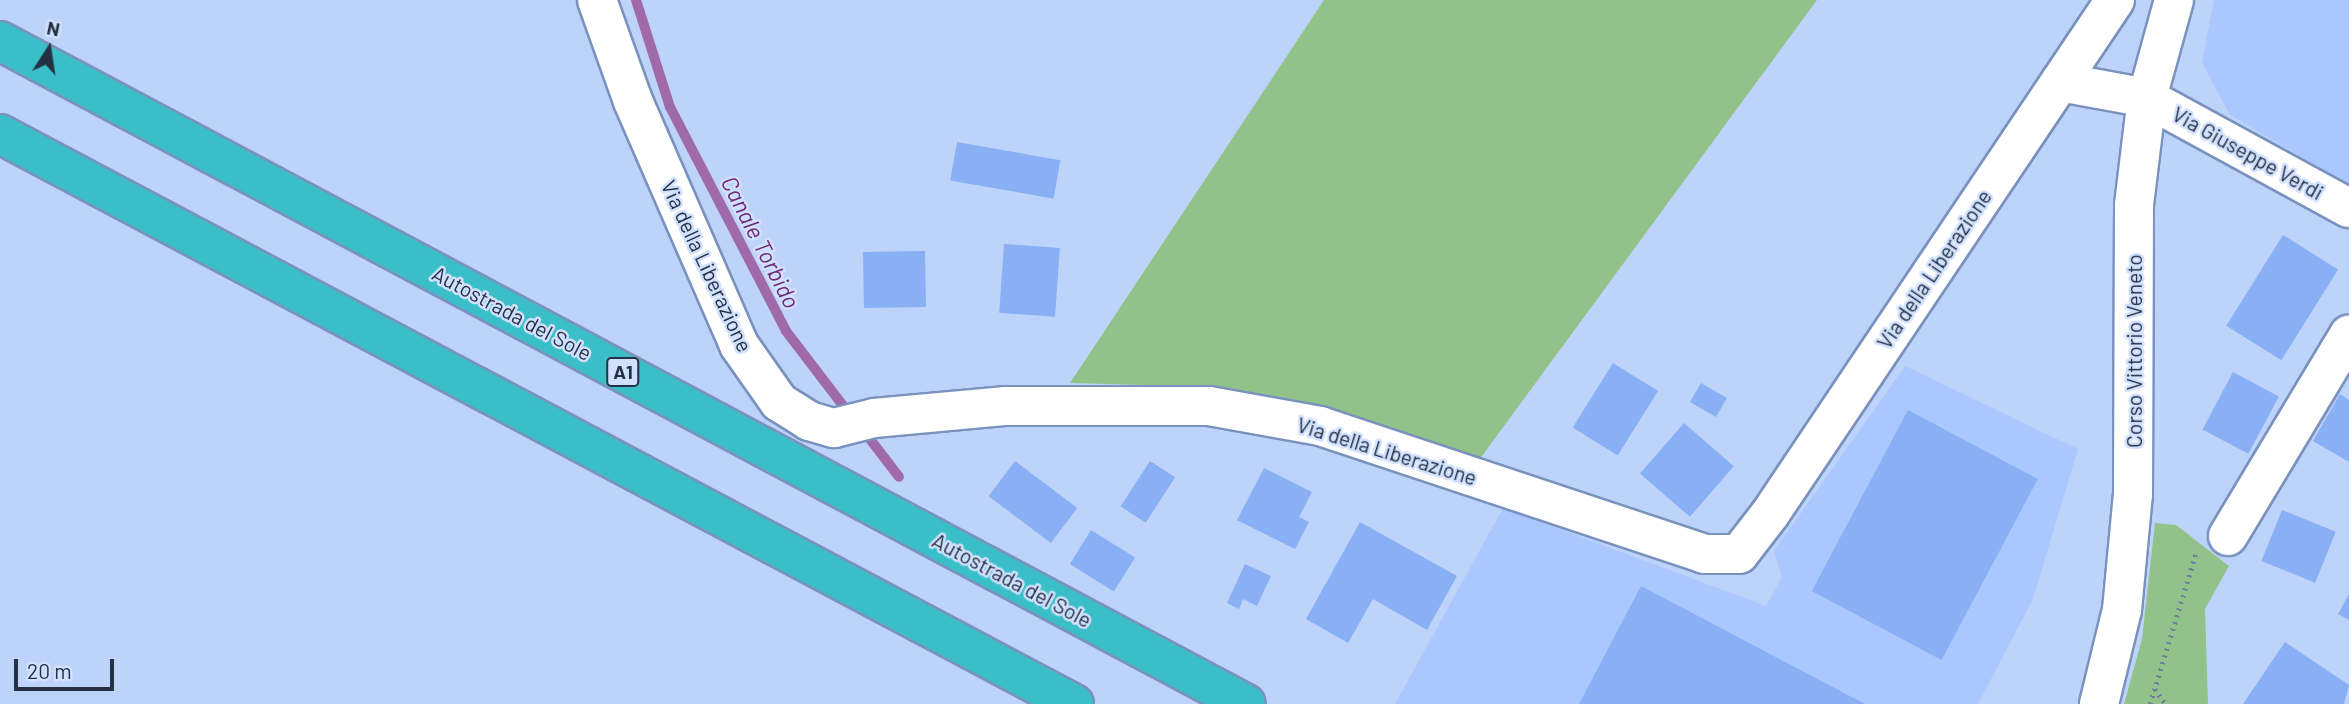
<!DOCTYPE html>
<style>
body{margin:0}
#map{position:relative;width:2349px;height:704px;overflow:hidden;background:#bed3fa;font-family:Barlow,sans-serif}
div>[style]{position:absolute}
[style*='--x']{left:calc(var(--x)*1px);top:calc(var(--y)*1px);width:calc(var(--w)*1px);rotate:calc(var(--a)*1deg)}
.built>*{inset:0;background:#aac8fe}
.green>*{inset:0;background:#90c28a}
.stream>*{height:10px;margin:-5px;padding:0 5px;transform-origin:5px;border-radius:5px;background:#9f6aa7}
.building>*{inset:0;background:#89aff4;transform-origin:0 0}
.path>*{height:4.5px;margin-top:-2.25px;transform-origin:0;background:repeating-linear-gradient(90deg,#70809c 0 2px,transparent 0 7px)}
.roads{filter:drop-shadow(2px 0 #7992be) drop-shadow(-2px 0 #7992be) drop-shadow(0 2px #7992be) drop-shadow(0 -2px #7992be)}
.minor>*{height:38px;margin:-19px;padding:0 19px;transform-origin:19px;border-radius:19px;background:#fff}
.motorway>*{height:38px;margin:-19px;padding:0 19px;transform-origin:19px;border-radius:19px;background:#3abfc8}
span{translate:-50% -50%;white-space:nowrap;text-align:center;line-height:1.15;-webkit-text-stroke:5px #d0e0fe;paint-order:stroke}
.shield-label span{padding:2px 5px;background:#d0e0fe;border:2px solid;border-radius:5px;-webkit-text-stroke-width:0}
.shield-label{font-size:19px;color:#253042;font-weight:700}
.street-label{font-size:21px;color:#253042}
.water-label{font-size:23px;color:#6d2b77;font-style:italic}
.north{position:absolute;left:14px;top:14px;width:70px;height:70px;-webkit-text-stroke:5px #d0e0fe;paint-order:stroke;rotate:12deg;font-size:19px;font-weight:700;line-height:28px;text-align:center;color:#253042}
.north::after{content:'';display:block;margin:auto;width:24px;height:32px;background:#253042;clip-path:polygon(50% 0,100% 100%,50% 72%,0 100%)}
.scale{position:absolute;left:14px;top:659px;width:100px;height:32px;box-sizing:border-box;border:4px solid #253042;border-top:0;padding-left:9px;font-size:21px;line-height:24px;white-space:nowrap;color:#253042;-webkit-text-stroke:5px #d0e0fe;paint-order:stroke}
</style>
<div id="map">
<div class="built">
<div style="clip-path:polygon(2214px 0,2349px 0,2349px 185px,2230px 115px,2202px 63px)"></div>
<div style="clip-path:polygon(1905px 366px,2078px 449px,2033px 599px,1978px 704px,1395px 704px,1503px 508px,1766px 606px,1782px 577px,1774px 551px)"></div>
</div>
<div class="green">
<div style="clip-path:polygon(1324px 0,1817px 0,1479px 460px,1327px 412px,1180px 386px,1070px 383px)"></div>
<div style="clip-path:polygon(2155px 523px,2176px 525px,2229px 566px,2205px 609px,2208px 704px,2124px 704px,2142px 639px)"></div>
</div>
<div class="stream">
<div style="--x:636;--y:0;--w:112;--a:72.4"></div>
<div style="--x:670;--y:107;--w:252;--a:62.6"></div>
<div style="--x:786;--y:331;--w:107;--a:52.6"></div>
<div style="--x:863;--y:430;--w:59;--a:52.5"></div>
</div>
<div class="building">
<div style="left:957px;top:142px;width:105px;height:39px;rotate:10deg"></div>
<div style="left:2283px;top:235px;width:65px;height:107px;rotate:32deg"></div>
<div style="left:1004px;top:244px;width:56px;height:69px;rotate:4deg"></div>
<div style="left:925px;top:251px;width:56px;height:62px;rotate:89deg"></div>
<div style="left:1613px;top:363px;width:53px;height:76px;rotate:32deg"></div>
<div style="left:2233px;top:372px;width:52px;height:65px;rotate:28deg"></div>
<div style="left:1701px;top:383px;width:30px;height:22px;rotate:30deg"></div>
<div style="clip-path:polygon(2340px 394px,2349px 400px,2349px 462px,2313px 441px)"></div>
<div style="left:1908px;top:410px;width:147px;height:205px;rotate:28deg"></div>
<div style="left:1684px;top:423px;width:66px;height:67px;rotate:41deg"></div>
<div style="left:1015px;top:461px;width:78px;height:44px;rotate:37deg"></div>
<div style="left:1150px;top:461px;width:30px;height:54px;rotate:33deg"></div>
<div style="clip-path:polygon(1264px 468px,1312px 492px,1299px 517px,1309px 522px,1295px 549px,1237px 520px)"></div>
<div style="left:2282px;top:510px;width:58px;height:55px;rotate:22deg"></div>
<div style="clip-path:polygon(1360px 522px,1457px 576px,1427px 630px,1373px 599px,1348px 643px,1306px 619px)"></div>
<div style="left:1091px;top:530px;width:52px;height:40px;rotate:32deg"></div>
<div style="clip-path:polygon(1245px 564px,1271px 576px,1257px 606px,1243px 599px,1239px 609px,1227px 603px)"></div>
<div style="clip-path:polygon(1641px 586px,1865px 704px,1579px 704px)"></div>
<div style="clip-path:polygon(2349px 594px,2349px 620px,2338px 614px)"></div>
<div style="clip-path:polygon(2285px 642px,2349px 685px,2344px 704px,2243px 704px)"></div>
</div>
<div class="path">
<div style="--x:2155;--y:689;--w:19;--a:54"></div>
<div style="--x:2150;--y:704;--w:158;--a:-73.1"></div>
</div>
<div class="roads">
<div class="minor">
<div style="--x:597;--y:0;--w:107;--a:70.4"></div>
<div style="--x:633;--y:101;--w:266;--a:66.5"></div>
<div style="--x:739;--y:345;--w:70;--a:54.9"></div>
<div style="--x:779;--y:402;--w:36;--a:32"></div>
<div style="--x:809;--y:421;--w:26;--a:16"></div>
<div style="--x:834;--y:428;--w:41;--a:-14"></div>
<div style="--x:874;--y:418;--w:133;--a:-5.2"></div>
<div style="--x:1006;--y:406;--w:203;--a:0"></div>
<div style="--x:1209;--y:406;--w:113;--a:10.2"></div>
<div style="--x:1320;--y:426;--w:405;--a:18.4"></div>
<div style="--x:1704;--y:554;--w:35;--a:0"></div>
<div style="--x:1739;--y:554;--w:51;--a:-52.2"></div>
<div style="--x:1770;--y:514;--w:619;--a:-56.13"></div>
<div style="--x:2060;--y:82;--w:88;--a:10.4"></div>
<div style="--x:2147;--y:98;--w:230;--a:28.6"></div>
<div style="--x:2228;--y:536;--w:235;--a:-59"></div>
<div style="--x:2099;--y:704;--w:97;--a:-76.3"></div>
<div style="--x:2122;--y:610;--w:117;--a:-84.6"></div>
<div style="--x:2133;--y:494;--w:289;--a:-89.8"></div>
<div style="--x:2134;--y:205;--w:108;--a:-83.1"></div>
<div style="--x:2147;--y:98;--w:102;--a:-74.6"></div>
</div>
<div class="motorway">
<div style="--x:0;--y:41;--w:1411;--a:28.02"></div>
<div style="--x:0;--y:134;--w:1216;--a:27.96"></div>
</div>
</div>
<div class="shield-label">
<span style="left:623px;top:372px">A1</span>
</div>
<div class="street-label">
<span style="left:2248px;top:153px;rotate:29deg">Via Giuseppe Verdi</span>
<span style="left:707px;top:266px;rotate:65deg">Via della Liberazione</span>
<span style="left:1934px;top:269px;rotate:-56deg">Via della Liberazione</span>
<span style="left:512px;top:313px;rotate:28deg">Autostrada del Sole</span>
<span style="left:2134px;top:351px;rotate:-90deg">Corso Vittorio Veneto</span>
<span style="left:1387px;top:451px;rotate:17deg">Via della Liberazione</span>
<span style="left:1012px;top:580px;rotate:28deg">Autostrada del Sole</span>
</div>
<div class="water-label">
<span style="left:761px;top:242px;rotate:63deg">Canale Torbido</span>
</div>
<div class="north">N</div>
<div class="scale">20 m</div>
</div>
